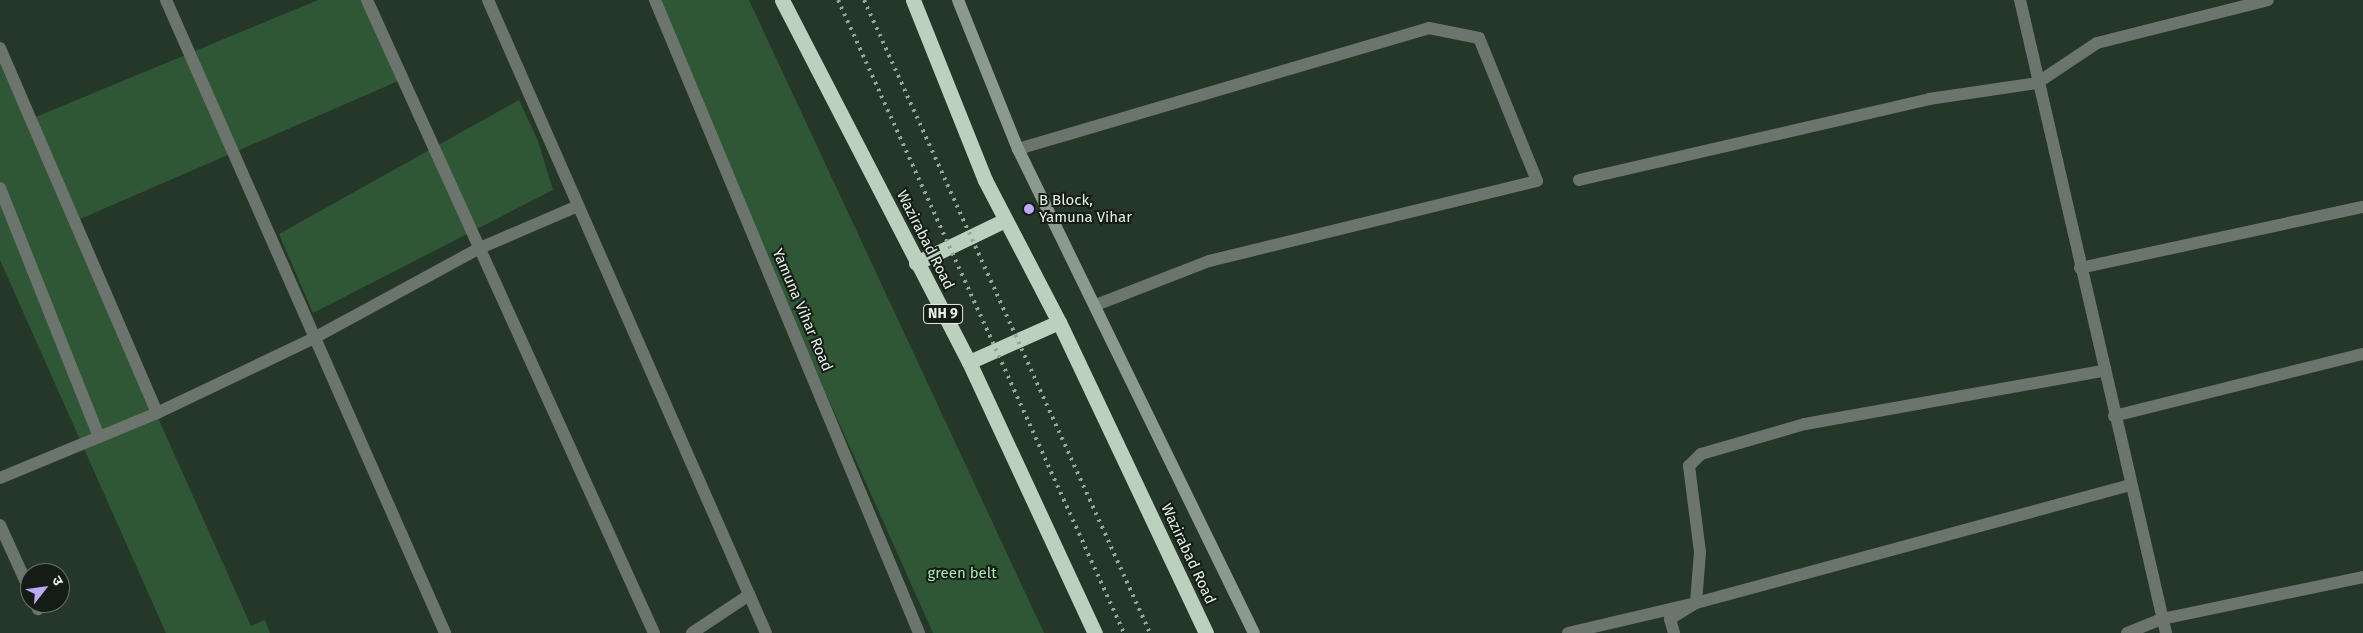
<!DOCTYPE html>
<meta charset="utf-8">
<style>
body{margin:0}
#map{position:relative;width:2363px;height:633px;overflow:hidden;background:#253728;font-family:"Fira Sans","Noto Sans Devanagari",sans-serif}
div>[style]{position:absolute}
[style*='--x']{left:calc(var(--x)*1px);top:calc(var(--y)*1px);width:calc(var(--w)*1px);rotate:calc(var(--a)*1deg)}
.green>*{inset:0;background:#2f5735}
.street>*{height:12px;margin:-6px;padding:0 6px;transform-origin:6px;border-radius:6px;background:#6c756d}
.secondary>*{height:12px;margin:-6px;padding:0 6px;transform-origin:6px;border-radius:6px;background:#8c9a8d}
.highway>*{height:15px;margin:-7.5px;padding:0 7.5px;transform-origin:7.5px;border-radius:7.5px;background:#bbd1bd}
.rail>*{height:4px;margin-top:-2px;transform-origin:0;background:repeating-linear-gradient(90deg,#98a69a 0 2.5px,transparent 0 7.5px)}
.dots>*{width:14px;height:14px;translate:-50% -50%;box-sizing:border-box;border:2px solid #141c15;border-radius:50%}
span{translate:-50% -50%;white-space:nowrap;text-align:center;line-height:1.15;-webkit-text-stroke:4px #141c15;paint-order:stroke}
.shield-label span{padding:1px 4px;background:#141c15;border:1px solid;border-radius:4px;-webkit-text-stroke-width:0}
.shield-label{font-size:14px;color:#e5f0e6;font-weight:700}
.poi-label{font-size:15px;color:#e5f0e6}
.left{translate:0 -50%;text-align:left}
.street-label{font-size:15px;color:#e5f0e6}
.park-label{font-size:15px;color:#a8e9b1}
.north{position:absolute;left:20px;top:563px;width:50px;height:50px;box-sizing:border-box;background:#141c15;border:1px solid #687169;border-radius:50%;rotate:60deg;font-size:14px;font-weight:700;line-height:20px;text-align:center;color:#e5f0e6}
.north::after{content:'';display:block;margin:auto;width:18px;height:22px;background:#bfa8f4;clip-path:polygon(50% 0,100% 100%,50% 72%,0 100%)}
</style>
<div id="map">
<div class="green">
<div style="clip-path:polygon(318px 0,367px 0,403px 79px,71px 223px,251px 626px,265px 620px,270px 633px,166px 633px,0 260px,0 64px,26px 121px)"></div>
<div style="clip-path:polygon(650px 0,749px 0,1044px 633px,933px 633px)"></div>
<div style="clip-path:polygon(519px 100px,538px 141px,553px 190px,313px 313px,279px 234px)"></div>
</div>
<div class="street">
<div style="--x:166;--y:0;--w:692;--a:66.21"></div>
<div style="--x:367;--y:0;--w:695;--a:65.61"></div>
<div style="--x:488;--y:0;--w:691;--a:66.29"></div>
<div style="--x:655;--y:0;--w:686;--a:67.36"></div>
<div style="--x:2020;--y:0;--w:650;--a:77.01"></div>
<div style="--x:0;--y:48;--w:397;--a:66.7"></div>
<div style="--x:1018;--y:149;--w:428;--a:-16.4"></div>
<div style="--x:1429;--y:28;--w:51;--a:11.3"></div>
<div style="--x:1479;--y:38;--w:154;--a:67.9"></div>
<div style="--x:1537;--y:181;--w:338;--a:166.3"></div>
<div style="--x:1209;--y:261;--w:121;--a:158.7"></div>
<div style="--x:1579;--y:180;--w:359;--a:-13"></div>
<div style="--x:1929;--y:99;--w:109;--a:-8.4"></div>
<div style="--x:2037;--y:83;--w:72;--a:-33.7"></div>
<div style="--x:2097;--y:43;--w:176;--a:-14.1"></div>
<div style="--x:0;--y:188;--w:268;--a:68.3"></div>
<div style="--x:2080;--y:268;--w:289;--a:-12.2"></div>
<div style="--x:2114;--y:416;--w:257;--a:-14"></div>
<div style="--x:0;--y:478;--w:170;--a:-22.5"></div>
<div style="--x:157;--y:413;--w:174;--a:-25.5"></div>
<div style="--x:314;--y:338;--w:189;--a:-28.5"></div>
<div style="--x:480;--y:248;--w:107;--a:-23.2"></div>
<div style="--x:0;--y:525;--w:72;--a:65.6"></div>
<div style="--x:35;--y:603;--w:7;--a:63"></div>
<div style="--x:692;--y:633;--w:69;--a:-33.7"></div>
<div style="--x:1568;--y:633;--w:131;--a:-13.2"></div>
<div style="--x:1696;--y:603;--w:450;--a:-15.2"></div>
<div style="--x:1674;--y:633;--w:15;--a:-106"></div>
<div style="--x:1670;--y:619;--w:31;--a:-32"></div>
<div style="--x:1696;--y:603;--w:51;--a:-85.5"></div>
<div style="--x:1700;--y:552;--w:87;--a:-97.3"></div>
<div style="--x:1689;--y:466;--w:17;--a:-45"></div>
<div style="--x:1701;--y:454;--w:108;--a:-16.1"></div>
<div style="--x:1805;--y:424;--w:304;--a:-10.1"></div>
<div style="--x:2127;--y:633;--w:38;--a:-22"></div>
<div style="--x:2162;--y:619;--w:205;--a:-11.8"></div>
</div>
<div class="secondary">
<div style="--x:958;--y:0;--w:161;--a:68.1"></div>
<div style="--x:1018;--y:149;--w:538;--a:64.01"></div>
</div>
<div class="highway">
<div style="--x:782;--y:0;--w:407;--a:62.7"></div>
<div style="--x:969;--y:362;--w:299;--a:65.1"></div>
<div style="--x:913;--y:0;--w:194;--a:68.2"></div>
<div style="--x:985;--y:180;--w:160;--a:62.5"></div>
<div style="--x:1059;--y:322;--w:344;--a:64.7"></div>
<div style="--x:916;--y:263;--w:99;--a:-25.8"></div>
<div style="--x:969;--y:362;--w:98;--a:-24"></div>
</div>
<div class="rail">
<div style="--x:838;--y:0;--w:695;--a:65.69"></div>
<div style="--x:864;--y:0;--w:695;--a:65.69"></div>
</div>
<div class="dots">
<div style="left:1029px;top:209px;background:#bfa8f4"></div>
</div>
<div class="shield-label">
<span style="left:943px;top:314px">NH 9</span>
</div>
<div class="poi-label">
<span class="left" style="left:1039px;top:209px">B Block,<br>Yamuna Vihar</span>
</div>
<div class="street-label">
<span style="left:925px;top:240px;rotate:63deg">Wazirabad Road</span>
<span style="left:802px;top:310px;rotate:67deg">Yamuna Vihar Road</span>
<span style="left:1188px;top:554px;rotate:65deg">Wazirabad Road</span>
</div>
<div class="park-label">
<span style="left:962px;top:574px">green belt</span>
</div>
<div class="north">उ</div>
</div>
